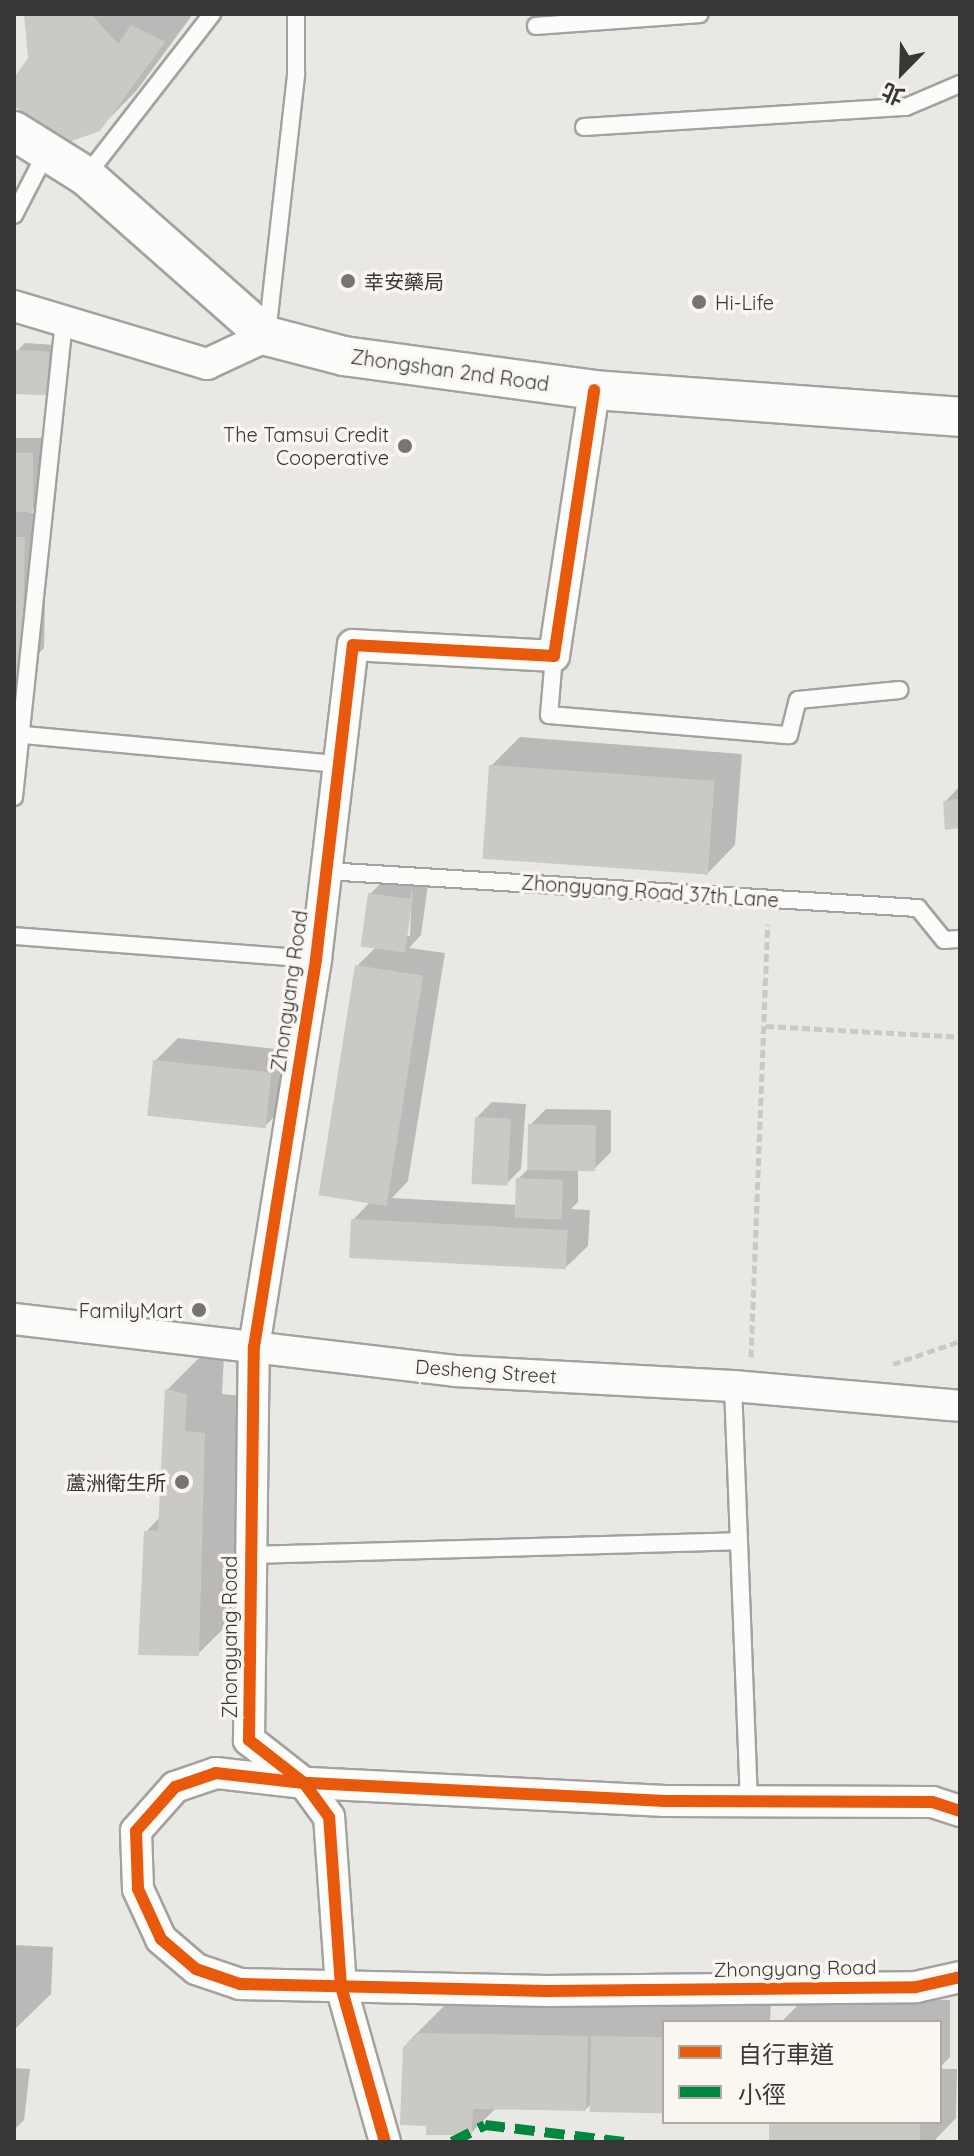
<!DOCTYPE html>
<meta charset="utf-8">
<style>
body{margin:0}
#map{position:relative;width:974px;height:2156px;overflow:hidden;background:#eae8e5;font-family:Quicksand,"Noto Sans TC",sans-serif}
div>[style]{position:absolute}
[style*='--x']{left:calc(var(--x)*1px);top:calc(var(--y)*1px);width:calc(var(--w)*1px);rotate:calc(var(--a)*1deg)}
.shadow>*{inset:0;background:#0003}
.building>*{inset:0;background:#cbc9c6;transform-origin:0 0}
.path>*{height:5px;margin-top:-2.5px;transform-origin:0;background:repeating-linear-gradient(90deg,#cac9c9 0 8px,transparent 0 12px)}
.roads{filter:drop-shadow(2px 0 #a3a2a0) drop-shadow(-2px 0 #a3a2a0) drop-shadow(0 2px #a3a2a0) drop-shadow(0 -2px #a3a2a0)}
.service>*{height:16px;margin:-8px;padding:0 8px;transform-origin:8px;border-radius:8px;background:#fcfcfb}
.minor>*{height:30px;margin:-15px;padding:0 15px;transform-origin:15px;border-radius:15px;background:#fcfcfb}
.tertiary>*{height:38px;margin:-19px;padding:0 19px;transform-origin:19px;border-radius:19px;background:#fcfcfb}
.quiet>*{height:10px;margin-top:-5px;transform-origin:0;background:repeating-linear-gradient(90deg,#00873e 0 20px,transparent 0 30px)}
.cycleway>*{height:12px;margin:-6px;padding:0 6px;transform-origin:6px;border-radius:6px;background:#e8590c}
.dots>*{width:22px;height:22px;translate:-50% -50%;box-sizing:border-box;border:4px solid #f9f7f0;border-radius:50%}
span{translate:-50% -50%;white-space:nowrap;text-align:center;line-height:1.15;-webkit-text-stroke:7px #f9f7f0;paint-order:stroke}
.poi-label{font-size:20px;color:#383735}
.left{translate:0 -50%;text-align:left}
.right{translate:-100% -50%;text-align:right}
.street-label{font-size:20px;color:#383735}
.frame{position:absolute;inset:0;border:16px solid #383735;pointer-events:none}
.legend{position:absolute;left:662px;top:2020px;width:280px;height:104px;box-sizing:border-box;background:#f9f7f0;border:2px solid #acaaa5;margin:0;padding:10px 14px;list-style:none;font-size:24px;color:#383735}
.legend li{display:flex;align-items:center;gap:16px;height:40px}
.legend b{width:40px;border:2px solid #acaaa5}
.north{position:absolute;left:862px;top:32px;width:80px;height:80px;-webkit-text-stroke:6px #f9f7f0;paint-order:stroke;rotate:203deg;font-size:22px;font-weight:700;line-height:32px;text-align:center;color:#383735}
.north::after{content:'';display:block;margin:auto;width:28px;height:36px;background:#383735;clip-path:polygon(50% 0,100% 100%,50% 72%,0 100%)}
</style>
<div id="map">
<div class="shadow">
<div style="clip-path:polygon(26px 14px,193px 14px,137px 90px,99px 129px,14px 103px,14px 81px,30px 59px)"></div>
<div style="clip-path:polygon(25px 343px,55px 345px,53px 386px,46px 394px,17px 351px)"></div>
<div style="clip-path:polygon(14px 438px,48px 438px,49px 494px,33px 510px,15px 510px,47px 515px,44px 648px,21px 671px,14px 671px)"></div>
<div style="clip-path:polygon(520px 737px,742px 754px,735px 845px,706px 875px,491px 766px)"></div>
<div style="clip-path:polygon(960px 786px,960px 826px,945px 802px)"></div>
<div style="clip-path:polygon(evenodd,386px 878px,428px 884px,421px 935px,409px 948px,445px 953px,408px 1181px,392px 1198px,517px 1205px,518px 1179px,530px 1167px,530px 1125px,546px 1109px,611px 1110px,611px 1152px,595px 1168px,578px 1168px,578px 1202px,571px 1209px,590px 1210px,588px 1246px,564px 1269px,353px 1220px,371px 1201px,357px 966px,376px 947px,370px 894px,386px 878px,412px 889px,410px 936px,406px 936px,412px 889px)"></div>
<div style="clip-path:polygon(178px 1038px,293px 1051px,287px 1104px,264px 1127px,155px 1061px)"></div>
<div style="clip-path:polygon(492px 1102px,526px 1104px,521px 1169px,506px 1184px,476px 1118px)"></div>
<div style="clip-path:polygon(205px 1352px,224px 1356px,222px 1394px,242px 1396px,236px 1616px,198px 1654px,146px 1532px,160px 1517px,167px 1390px)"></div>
<div style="clip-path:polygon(14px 1945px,53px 1947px,51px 1994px,14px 2030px)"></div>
<div style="clip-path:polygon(806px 1997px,950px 2000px,950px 2057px,940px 2067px,940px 2022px,781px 2022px)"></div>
<div style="clip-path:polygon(625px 1999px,625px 2006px,631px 1999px,771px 2002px,770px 2022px,664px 2022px,664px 2111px,593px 2102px,586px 2109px,496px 2108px,471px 2133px,403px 2056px,408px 2042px,447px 2003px)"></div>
<div style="clip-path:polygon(14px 2068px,30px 2069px,24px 2120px,14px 2130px)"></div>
<div style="clip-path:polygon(940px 2069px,957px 2069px,956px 2118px,933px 2142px,771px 2142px,771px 2122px,940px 2122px)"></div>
</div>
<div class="building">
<div style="clip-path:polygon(24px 14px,91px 14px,118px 44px,131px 25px,165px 42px,100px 131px,66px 143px,14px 106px,14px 78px,28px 58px)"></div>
<div style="left:15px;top:350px;width:34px;height:44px;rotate:2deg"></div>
<div style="left:14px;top:453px;width:19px;height:59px"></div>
<div style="clip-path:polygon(14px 537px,25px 537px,22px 673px,14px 673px)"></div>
<div style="left:489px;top:765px;width:226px;height:94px;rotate:4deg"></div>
<div style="clip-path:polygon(960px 799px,960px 828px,945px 830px,943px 801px)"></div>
<div style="left:368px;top:893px;width:45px;height:54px;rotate:8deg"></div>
<div style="left:355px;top:965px;width:69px;height:233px;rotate:9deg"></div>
<div style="left:153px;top:1060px;width:119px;height:56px;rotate:6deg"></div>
<div style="left:475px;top:1117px;width:36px;height:67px;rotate:3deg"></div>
<div style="left:528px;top:1124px;width:68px;height:46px;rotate:1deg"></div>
<div style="left:516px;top:1178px;width:47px;height:40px;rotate:2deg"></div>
<div style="left:351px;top:1219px;width:217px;height:39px;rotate:3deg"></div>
<div style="clip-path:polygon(165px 1389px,187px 1394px,185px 1431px,205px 1433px,199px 1656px,138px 1655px,144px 1531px,158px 1530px)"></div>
<div style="clip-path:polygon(419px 2033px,588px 2036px,586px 2111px,473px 2109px,472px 2135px,426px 2135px,426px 2126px,400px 2125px,403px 2047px)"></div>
<div style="left:591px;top:2036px;width:73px;height:76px;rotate:1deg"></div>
<div style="left:769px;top:2122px;width:151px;height:20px"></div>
</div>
<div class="path">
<div style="--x:766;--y:1026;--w:194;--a:3.2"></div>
<div style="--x:751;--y:1357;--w:433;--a:-87.8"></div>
<div style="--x:893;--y:1364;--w:71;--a:-18.9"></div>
</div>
<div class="roads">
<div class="service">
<div style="--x:536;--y:26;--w:164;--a:-4.2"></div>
<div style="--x:584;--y:127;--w:323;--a:-3.6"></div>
<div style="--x:906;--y:107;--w:59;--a:-23.1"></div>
<div style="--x:86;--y:176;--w:205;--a:-52.1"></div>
<div style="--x:14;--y:215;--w:72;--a:-62.7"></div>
<div style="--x:267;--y:334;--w:262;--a:-83.6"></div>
<div style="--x:296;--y:74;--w:60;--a:-90"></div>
<div style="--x:554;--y:656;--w:59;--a:94.8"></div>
<div style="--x:549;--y:715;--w:241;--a:4.8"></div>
<div style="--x:789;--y:735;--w:36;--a:-76"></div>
<div style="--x:798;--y:700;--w:102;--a:-5.6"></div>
<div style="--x:24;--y:735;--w:313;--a:5.3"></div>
<div style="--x:14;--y:797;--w:479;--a:-84"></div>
<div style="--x:326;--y:871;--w:593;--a:3.58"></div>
<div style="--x:918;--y:908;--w:41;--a:50.9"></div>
<div style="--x:944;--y:940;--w:16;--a:-4"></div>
<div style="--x:14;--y:936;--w:303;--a:4.4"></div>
<div style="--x:733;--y:1386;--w:417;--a:87.8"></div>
<div style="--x:249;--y:1555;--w:490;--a:-1.6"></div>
</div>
<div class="minor">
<div style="--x:14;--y:306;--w:202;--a:16.7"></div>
<div style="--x:207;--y:364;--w:66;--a:-25"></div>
<div style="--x:14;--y:1319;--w:444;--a:6.7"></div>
<div style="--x:455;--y:1371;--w:278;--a:3.1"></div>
<div style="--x:733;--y:1386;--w:228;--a:5"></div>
<div style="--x:960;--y:1811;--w:29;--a:-162"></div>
<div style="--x:932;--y:1802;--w:267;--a:-179.8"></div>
<div style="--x:665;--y:1801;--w:361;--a:-177.1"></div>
<div style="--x:304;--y:1783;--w:89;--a:-173.5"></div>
<div style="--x:216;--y:1773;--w:43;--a:161.1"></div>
<div style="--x:175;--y:1787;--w:59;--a:131.6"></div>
<div style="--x:136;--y:1831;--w:58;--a:88"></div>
<div style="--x:138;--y:1889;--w:55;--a:65.3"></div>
<div style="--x:161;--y:1939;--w:46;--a:40.6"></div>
<div style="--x:196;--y:1969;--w:46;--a:18.8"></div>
<div style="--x:240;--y:1984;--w:307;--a:1.3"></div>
<div style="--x:547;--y:1991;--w:369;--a:-0.6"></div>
<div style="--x:916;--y:1987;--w:45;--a:-12.8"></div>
<div style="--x:385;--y:2142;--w:161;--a:-105.8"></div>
<div style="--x:341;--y:1987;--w:170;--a:-94"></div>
<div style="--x:329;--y:1817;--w:42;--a:-126.3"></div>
<div style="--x:304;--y:1783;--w:70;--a:-142"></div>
<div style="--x:249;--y:1740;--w:393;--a:-89.3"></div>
<div style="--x:254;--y:1347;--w:393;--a:-80.9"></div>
<div style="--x:316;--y:959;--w:316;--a:-83.3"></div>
<div style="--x:353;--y:645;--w:201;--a:3.1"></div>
<div style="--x:554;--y:656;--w:269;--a:-81.4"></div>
</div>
<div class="tertiary">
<div style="--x:14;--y:131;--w:85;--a:32"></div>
<div style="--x:86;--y:176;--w:242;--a:41.5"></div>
<div style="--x:267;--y:336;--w:80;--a:14.6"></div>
<div style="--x:344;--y:356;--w:252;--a:7.7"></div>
<div style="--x:594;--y:390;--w:367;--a:4.2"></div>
</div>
</div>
<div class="quiet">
<div style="--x:452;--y:2142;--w:37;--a:-27"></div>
<div style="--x:485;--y:2125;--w:140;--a:7"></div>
</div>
<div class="cycleway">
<div style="--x:960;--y:1811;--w:29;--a:-162"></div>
<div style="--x:932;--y:1802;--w:267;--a:-179.8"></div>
<div style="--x:665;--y:1801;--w:361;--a:-177.1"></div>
<div style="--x:304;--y:1783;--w:89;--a:-173.5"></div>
<div style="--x:216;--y:1773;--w:43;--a:161.1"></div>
<div style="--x:175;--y:1787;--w:59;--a:131.6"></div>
<div style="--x:136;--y:1831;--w:58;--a:88"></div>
<div style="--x:138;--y:1889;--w:55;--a:65.3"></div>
<div style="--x:161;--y:1939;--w:46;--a:40.6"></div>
<div style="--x:196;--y:1969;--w:46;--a:18.8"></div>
<div style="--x:240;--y:1984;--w:307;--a:1.3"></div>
<div style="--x:547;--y:1991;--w:369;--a:-0.6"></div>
<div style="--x:916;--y:1987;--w:45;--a:-12.8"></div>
<div style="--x:385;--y:2142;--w:161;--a:-105.8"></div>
<div style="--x:341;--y:1987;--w:170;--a:-94"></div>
<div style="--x:329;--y:1817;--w:42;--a:-126.3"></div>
<div style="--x:304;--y:1783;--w:70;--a:-142"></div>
<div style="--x:249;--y:1740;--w:393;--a:-89.3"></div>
<div style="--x:254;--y:1347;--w:393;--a:-80.9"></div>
<div style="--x:316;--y:959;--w:316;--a:-83.3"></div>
<div style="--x:353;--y:645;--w:201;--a:3.1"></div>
<div style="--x:554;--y:656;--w:269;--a:-81.4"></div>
</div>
<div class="dots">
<div style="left:348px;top:281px;background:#767573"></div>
<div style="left:699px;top:302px;background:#767573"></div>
<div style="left:405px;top:446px;background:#767573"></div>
<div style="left:199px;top:1310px;background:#767573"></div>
<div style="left:182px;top:1482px;background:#767573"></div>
</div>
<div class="poi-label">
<span class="left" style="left:364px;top:281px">幸安藥局</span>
<span class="left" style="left:715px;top:302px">Hi-Life</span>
<span class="right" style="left:389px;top:446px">The Tamsui Credit<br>Cooperative</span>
<span class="right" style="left:183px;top:1310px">FamilyMart</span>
<span class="right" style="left:166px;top:1482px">蘆洲衛生所</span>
</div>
<div class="street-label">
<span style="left:450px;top:370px;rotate:8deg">Zhongshan 2nd Road</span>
<span style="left:650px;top:891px;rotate:4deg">Zhongyang Road 37th Lane</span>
<span style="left:289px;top:991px;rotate:-82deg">Zhongyang Road</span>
<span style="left:486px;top:1371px;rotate:4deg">Desheng Street</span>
<span style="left:229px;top:1637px;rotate:-90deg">Zhongyang Road</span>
<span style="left:795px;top:1968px;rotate:-1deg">Zhongyang Road</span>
</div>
<div class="frame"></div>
<ul class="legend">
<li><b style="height:10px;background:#e8590c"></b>自行車道</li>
<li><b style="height:10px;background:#00873e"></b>小徑</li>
</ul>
<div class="north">北</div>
</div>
